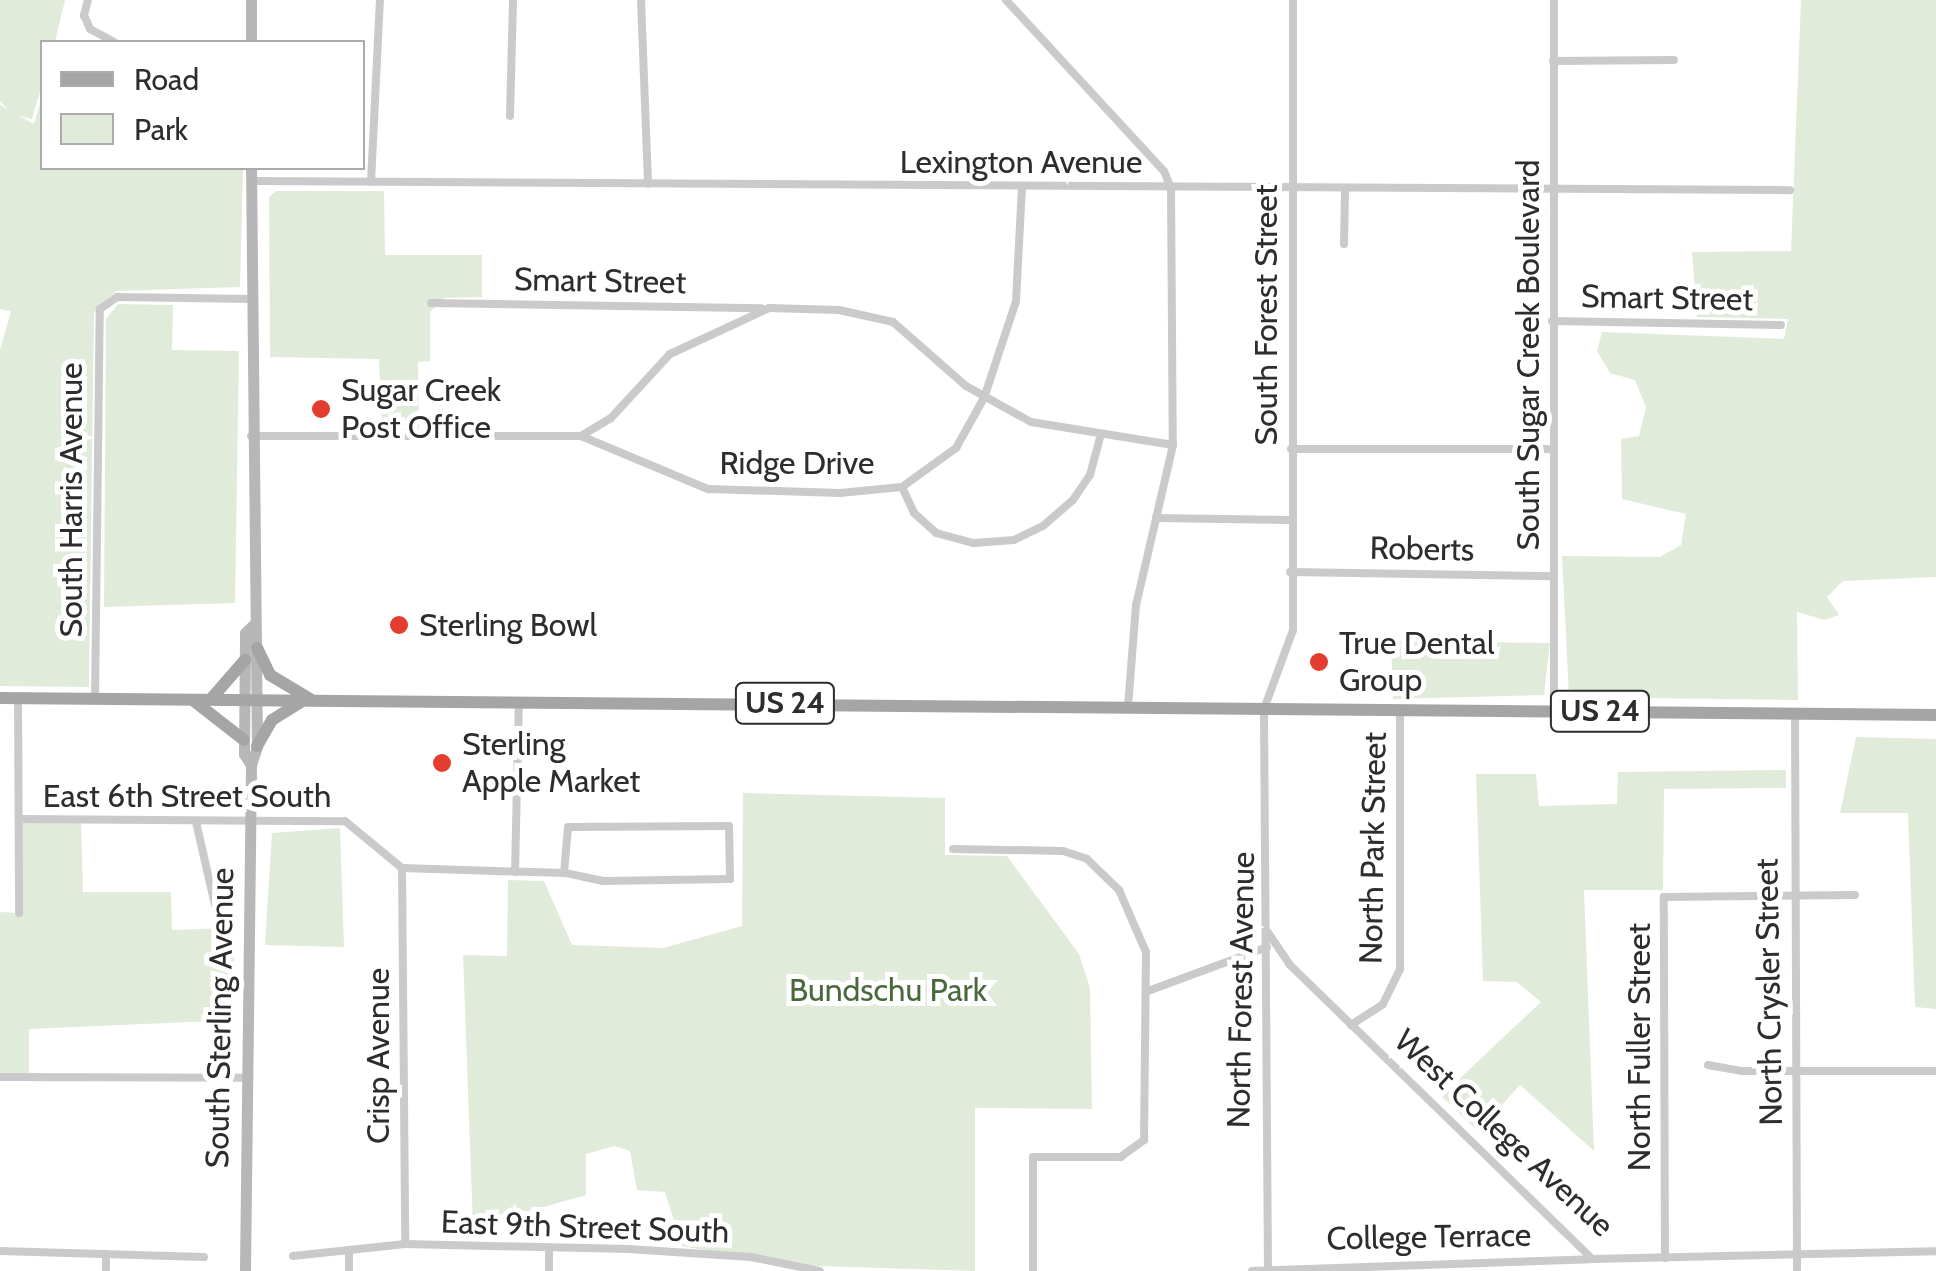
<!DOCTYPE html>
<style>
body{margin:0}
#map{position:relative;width:1936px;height:1271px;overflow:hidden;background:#fff;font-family:Cabin,sans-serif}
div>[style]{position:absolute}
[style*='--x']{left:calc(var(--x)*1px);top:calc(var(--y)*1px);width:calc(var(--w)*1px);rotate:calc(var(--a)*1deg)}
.green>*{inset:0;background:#e1ebda}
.minor>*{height:8px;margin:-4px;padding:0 4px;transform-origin:4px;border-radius:4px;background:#cacaca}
.secondary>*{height:11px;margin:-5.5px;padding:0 5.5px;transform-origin:5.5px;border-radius:5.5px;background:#b7b7b7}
.primary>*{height:12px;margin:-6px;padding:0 6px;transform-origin:6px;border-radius:6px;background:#a5a5a5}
.dots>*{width:28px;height:28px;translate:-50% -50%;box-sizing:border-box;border:5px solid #fff;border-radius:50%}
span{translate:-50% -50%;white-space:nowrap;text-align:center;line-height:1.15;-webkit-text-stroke:10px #fff;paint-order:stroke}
.shield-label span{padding:2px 8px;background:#fff;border:2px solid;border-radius:8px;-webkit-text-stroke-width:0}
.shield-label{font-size:30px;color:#2d2d2d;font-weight:700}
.street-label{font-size:32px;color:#2d2d2d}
.poi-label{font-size:32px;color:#2d2d2d}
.left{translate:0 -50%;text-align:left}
.park-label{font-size:32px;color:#49683b}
.legend{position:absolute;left:40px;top:40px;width:325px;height:130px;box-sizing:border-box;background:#fff;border:2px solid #ababab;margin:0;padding:12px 18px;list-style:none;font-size:30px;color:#2d2d2d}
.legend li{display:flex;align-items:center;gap:20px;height:50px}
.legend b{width:50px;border:2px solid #ababab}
</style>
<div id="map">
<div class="green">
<div style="clip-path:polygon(0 0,65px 0,55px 42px,42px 42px,42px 85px,32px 119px,12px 114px,0 101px)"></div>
<div style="clip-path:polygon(1801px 0,1936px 0,1936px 577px,1843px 581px,1827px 597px,1839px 615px,1825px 620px,1797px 612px,1798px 700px,1569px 697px,1562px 556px,1660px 557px,1681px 545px,1686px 514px,1622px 499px,1621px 439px,1639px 436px,1646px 407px,1635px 380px,1610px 373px,1597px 351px,1602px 332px,1784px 339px,1788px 319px,1697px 317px,1692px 252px,1791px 251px)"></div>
<div style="clip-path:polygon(42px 97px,42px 168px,243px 168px,240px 287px,116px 291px,94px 312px,89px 687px,0 686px,0 350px,11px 311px,0 309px,0 105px,34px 124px)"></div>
<div style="clip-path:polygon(276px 191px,384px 191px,385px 255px,482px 255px,482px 297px,444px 298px,430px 312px,430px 361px,418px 362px,419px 430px,382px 430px,379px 359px,270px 357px,269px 197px)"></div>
<div style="clip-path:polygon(118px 304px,173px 305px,172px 350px,239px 351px,235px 603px,104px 607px,106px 319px)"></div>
<div style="clip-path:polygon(1391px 641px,1550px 643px,1544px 695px,1393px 699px)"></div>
<div style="clip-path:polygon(1856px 737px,1936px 739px,1936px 1009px,1915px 1007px,1908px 813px,1840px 813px)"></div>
<div style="clip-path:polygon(1786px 770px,1786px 788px,1664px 789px,1663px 890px,1584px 890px,1594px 1151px,1520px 1085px,1478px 1131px,1441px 1096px,1541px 1002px,1517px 982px,1483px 981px,1476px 774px,1536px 774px,1539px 806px,1617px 804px,1618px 772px)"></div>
<div style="clip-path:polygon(743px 793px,945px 798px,945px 855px,1007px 856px,1079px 954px,1090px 988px,1092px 1109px,975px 1108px,975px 1271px,787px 1265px,682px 1246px,665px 1192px,637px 1190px,630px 1151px,615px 1146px,586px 1154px,586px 1195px,473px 1227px,463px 955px,507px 956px,508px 880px,544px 881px,572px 945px,663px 948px,742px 926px)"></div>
<div style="clip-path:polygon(20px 819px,81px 820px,83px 892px,171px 892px,172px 930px,234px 928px,235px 1020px,29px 1029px,29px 1077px,0 1075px,0 912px,18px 913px)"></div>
<div style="clip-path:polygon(340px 828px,344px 947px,265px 945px,272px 833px)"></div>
</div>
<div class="minor">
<div style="--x:88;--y:0;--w:16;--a:105"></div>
<div style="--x:84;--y:15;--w:15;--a:67"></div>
<div style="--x:90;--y:29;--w:27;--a:28"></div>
<div style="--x:641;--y:0;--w:184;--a:87.8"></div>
<div style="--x:1006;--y:0;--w:233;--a:47.3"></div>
<div style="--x:1164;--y:171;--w:18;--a:68"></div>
<div style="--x:1171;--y:188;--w:257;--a:89.6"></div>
<div style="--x:1173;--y:445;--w:164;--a:103"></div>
<div style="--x:1136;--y:605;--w:101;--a:94.5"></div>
<div style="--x:1554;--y:0;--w:711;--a:90"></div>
<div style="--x:1553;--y:61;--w:121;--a:-0.5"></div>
<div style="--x:510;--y:116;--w:116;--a:-88.5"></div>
<div style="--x:251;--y:181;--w:1539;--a:0.34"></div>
<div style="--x:371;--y:182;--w:182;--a:-87.2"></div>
<div style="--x:1344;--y:244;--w:53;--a:-88.9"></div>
<div style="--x:431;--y:303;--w:330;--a:0.9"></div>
<div style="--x:1552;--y:321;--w:229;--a:1"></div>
<div style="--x:251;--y:436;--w:330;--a:0"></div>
<div style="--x:581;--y:436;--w:35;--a:-31"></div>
<div style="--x:611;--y:418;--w:87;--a:-47.3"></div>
<div style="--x:670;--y:354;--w:109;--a:-24.9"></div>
<div style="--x:769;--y:308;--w:70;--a:1.6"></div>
<div style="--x:839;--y:310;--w:55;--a:12.5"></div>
<div style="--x:893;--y:322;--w:97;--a:41.2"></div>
<div style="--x:966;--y:386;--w:74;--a:29"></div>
<div style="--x:1031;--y:422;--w:144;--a:9.2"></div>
<div style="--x:581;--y:436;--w:138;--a:22.7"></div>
<div style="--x:708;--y:489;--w:132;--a:1.7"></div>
<div style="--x:840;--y:493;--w:62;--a:-5.5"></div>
<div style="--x:902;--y:487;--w:67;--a:-35.8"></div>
<div style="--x:956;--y:448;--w:57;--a:-60.8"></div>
<div style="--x:984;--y:398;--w:102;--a:-71.7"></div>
<div style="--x:1016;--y:301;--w:113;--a:-87"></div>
<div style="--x:1291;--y:449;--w:261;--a:0"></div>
<div style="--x:902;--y:487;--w:29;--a:65"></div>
<div style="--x:914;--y:513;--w:30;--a:42"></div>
<div style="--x:936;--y:533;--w:39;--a:15"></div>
<div style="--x:974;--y:543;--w:40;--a:-4.3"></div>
<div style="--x:1014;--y:540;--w:32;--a:-26"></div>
<div style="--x:1043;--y:526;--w:40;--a:-41"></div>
<div style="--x:1073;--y:500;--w:30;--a:-56"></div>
<div style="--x:1090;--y:475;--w:38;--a:-75"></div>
<div style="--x:1156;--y:518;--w:134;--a:0.9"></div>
<div style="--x:1290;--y:572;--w:264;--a:0.9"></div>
<div style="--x:18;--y:698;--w:215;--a:89.7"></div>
<div style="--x:95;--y:699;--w:390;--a:-89.3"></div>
<div style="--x:100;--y:309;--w:21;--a:-35"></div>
<div style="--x:117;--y:297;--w:134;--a:0.9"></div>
<div style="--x:1795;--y:713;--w:558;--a:89.79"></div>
<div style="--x:20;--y:819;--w:325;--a:0.4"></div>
<div style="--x:345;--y:821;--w:74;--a:39.5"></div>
<div style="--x:402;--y:868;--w:162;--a:1.8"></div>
<div style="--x:196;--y:822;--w:89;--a:77.1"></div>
<div style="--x:729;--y:826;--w:53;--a:88.9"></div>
<div style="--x:730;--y:879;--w:127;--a:179.1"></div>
<div style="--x:603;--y:881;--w:40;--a:-168"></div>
<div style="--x:564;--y:873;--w:46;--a:-85"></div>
<div style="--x:568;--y:827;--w:161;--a:-0.4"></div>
<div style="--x:953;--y:849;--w:110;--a:1"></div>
<div style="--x:1063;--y:851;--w:25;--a:18"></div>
<div style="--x:1087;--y:859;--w:45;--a:44.1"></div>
<div style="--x:1119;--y:890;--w:68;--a:66.5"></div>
<div style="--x:1146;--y:952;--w:188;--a:90.6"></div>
<div style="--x:1144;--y:1140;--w:29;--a:144"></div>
<div style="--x:1121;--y:1157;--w:88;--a:180"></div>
<div style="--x:1033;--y:1157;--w:114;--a:90"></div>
<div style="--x:402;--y:868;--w:376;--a:89.5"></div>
<div style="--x:515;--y:872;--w:171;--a:-88.7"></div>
<div style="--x:1267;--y:931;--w:41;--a:55.9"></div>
<div style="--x:1290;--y:965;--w:421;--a:44.2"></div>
<div style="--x:1592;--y:1259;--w:344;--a:-1.3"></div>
<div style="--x:1148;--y:991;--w:127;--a:-20.3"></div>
<div style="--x:1351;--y:1025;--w:38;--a:-33"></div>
<div style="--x:1383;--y:1004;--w:39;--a:-64"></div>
<div style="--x:1400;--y:969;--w:258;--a:-90"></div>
<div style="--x:1708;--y:1065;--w:35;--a:10"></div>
<div style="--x:1742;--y:1071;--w:194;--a:0"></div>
<div style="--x:0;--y:1077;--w:248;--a:0.2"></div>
<div style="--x:549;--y:1248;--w:23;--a:90"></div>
<div style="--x:0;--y:1251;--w:204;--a:1.7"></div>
<div style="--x:106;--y:1254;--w:17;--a:90"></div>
<div style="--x:349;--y:1254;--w:17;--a:90"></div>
<div style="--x:293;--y:1256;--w:113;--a:-6.1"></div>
<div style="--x:405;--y:1244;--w:223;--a:1.3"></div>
<div style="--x:628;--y:1249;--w:123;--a:3.7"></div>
<div style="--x:751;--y:1257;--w:70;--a:11.5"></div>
<div style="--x:1665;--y:1258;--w:361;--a:-90.2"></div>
<div style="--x:1664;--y:897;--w:191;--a:-0.6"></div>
<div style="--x:1252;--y:1271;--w:339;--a:-2"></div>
<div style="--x:1268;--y:1271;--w:562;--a:-90.41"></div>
<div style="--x:1264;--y:709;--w:84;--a:-69.8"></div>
<div style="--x:1293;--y:630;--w:630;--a:-90"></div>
</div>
<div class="secondary">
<div style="--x:251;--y:42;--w:42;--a:-90"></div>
<div style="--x:251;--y:765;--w:13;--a:-122"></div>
<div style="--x:244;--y:754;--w:121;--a:-89.5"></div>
<div style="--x:245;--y:633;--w:11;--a:-45"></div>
<div style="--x:245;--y:1271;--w:506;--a:-89.32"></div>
<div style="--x:251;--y:765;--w:20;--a:-72"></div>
<div style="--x:257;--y:746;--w:578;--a:-90.59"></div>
</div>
<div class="primary">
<div style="--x:257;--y:648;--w:30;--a:64"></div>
<div style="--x:270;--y:675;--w:47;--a:31"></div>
<div style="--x:0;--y:698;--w:1936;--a:0.5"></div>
<div style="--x:211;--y:699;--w:52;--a:-48.9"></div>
<div style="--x:194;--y:701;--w:63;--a:38"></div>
<div style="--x:257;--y:746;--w:30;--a:-60"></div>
<div style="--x:272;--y:720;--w:38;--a:-32"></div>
</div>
<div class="dots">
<div style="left:321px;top:409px;background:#e43c2e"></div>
<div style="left:399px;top:625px;background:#e43c2e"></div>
<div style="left:1319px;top:662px;background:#e43c2e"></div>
<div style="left:442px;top:763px;background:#e43c2e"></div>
</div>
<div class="shield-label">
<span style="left:785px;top:703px">US 24</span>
<span style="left:1600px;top:711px">US 24</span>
</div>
<div class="street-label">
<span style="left:1021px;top:162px">Lexington Avenue</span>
<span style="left:600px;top:281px;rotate:1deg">Smart Street</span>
<span style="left:1667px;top:298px;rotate:1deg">Smart Street</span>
<span style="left:1266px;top:315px;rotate:-90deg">South Forest Street</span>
<span style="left:1528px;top:355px;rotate:-90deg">South Sugar Creek Boulevard</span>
<span style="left:797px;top:463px">Ridge Drive</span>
<span style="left:71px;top:500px;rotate:-90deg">South Harris Avenue</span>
<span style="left:1422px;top:549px;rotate:1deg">Roberts</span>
<span style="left:187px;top:796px">East 6th Street South</span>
<span style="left:1373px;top:848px;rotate:-89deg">North Park Street</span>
<span style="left:1241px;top:990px;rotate:-89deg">North Forest Avenue</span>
<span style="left:1769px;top:992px;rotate:-91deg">North Crysler Street</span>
<span style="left:220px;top:1018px;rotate:-89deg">South Sterling Avenue</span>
<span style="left:1639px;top:1047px;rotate:-90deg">North Fuller Street</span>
<span style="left:378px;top:1056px;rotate:-90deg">Crisp Avenue</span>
<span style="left:1504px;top:1133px;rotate:43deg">West College Avenue</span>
<span style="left:585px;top:1227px;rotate:2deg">East 9th Street South</span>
<span style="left:1429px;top:1237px;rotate:-1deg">College Terrace</span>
</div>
<div class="poi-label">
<span class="left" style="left:341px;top:409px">Sugar Creek<br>Post Office</span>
<span class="left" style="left:419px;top:625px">Sterling Bowl</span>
<span class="left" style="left:1339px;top:662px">True Dental<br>Group</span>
<span class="left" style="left:462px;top:763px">Sterling<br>Apple Market</span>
</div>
<div class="park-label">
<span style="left:888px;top:990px">Bundschu Park</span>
</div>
<ul class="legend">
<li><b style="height:12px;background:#a5a5a5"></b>Road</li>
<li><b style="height:28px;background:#e1ebda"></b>Park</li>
</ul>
</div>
